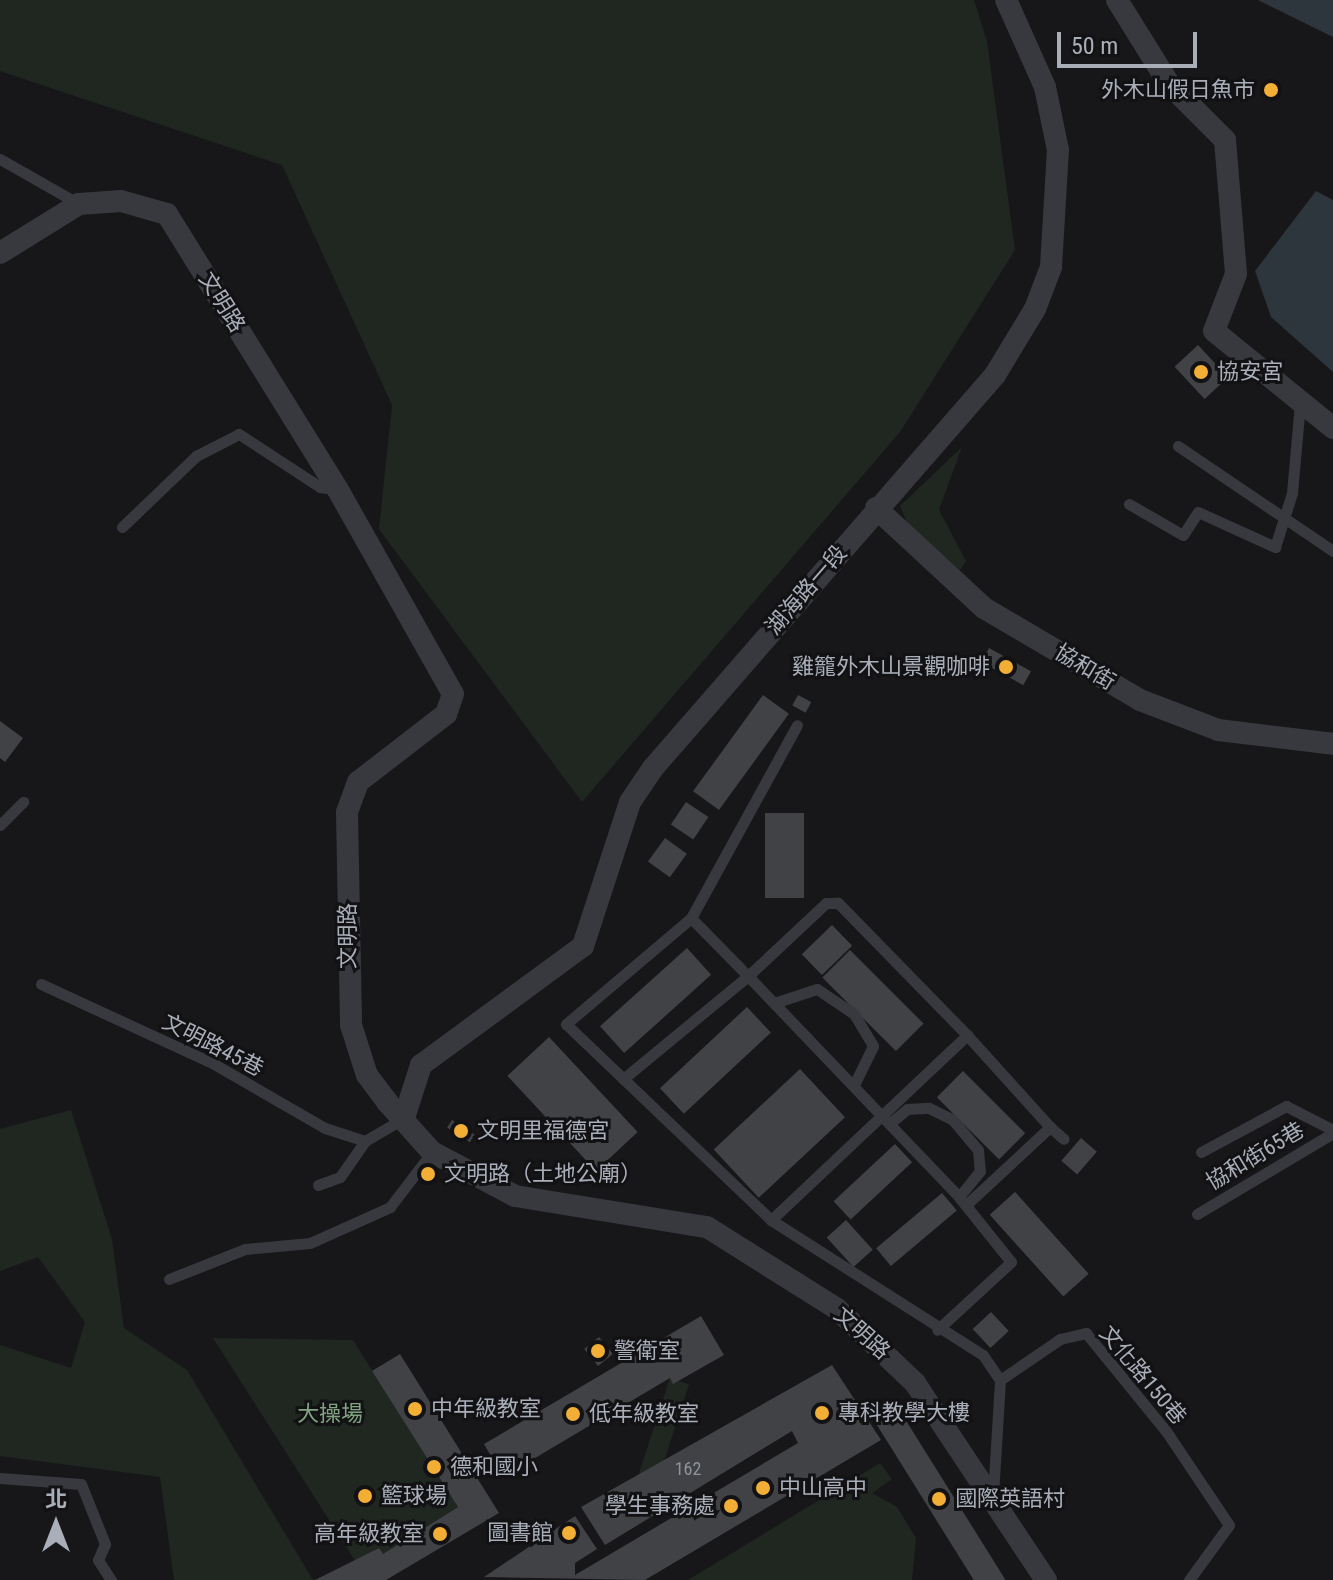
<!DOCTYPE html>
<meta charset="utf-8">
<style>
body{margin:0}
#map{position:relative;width:1333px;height:1580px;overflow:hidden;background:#171719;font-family:"Roboto Condensed","Noto Sans TC",sans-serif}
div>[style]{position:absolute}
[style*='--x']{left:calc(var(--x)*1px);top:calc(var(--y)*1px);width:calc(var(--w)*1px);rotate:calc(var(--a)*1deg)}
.green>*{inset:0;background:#1f2720;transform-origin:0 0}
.water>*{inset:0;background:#2d363d}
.building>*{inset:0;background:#414246;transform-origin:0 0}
.lane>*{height:11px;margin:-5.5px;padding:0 5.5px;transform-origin:5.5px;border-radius:5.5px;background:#38393e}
.street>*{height:22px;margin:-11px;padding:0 11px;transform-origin:11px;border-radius:11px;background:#38393e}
.dots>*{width:22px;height:22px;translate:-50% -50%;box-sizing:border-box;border:4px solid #121214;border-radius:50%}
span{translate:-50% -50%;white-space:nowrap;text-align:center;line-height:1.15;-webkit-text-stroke:6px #121214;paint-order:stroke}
.number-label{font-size:18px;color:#8f939c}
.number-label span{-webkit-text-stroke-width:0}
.poi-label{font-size:22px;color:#a9aeb9}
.right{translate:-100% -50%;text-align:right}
.left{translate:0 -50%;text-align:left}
.street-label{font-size:22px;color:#a9aeb9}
.park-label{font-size:22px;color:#80a481}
.north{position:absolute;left:16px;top:1484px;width:80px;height:80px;-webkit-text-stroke:6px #121214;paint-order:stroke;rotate:0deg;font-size:22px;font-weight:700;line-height:32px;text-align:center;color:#a9aeb9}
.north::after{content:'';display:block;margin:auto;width:28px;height:36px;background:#a9aeb9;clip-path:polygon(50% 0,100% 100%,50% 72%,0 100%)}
.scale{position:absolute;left:1057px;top:32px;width:140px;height:36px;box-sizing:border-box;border:4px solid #a9aeb9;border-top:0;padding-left:10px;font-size:24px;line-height:28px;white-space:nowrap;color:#a9aeb9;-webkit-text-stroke:6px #121214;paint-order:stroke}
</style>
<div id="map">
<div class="green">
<div style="clip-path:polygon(0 0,974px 0,987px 41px,1015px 250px,900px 432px,582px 802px,379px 529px,392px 405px,282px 165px,0 71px)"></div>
<div style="clip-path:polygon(962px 447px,939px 510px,966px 561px,960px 570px,910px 529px,900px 506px)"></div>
<div style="clip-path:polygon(71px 1110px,112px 1239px,124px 1328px,187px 1370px,313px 1580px,174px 1580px,160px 1477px,0 1456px,0 1345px,71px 1368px,85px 1322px,38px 1257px,0 1271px,0 1129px)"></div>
<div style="clip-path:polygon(213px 1338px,353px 1340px,458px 1507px,383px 1554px,378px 1548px,356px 1562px)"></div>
<div style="left:670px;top:1378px;width:20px;height:127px;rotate:18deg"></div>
<div style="clip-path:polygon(880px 1463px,892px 1479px,872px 1493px,897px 1507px,916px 1538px,912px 1580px,688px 1580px)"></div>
</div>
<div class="water">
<div style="clip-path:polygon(1258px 0,1333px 0,1333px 37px)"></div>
<div style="clip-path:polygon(1316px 191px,1333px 200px,1333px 372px,1271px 317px,1255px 271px)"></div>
</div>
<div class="building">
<div style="left:1198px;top:345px;width:44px;height:32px;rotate:47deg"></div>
<div style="left:989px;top:648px;width:48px;height:16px;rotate:29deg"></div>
<div style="left:763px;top:695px;width:32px;height:119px;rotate:36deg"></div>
<div style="left:798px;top:695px;width:15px;height:12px;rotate:28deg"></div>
<div style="clip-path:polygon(0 721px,23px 738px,5px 762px,0 758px)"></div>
<div style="left:686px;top:802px;width:27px;height:27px;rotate:34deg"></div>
<div style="left:765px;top:813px;width:39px;height:85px"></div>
<div style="left:665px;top:838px;width:27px;height:29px;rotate:36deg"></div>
<div style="left:832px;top:925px;width:29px;height:42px;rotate:46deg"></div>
<div style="left:687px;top:948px;width:36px;height:117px;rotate:48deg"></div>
<div style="left:850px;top:950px;width:104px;height:39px;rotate:45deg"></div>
<div style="left:747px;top:1007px;width:35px;height:119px;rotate:47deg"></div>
<div style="left:549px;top:1037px;width:130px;height:57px;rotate:47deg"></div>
<div style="left:800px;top:1069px;width:66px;height:118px;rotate:47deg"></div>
<div style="left:963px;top:1071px;width:88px;height:37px;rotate:45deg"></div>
<div style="left:452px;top:1120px;width:27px;height:9px;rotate:33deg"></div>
<div style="left:1081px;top:1138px;width:21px;height:30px;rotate:41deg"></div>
<div style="left:895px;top:1144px;width:25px;height:84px;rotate:47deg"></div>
<div style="left:1015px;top:1192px;width:110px;height:34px;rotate:48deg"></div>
<div style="left:942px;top:1193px;width:23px;height:86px;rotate:50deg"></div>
<div style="left:846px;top:1220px;width:40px;height:26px;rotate:48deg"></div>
<div style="left:991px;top:1312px;width:26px;height:25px;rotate:47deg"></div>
<div style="clip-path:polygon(701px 1316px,724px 1355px,673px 1384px,670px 1378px,503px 1477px,484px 1444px)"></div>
<div style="left:599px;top:1337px;width:22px;height:19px;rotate:51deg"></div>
<div style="clip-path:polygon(400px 1354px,499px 1513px,386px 1580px,315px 1580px,379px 1548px,383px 1554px,458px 1507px,372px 1371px)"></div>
<div style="clip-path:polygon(832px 1365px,881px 1440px,645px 1580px,484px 1577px,575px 1516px,597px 1549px,575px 1563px,575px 1575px,798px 1443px,792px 1431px,605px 1545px,581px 1507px)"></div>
<div style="left:895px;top:1403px;width:208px;height:27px;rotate:58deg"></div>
</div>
<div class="lane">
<div style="--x:0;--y:159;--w:91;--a:29.7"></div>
<div style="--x:1178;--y:446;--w:187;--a:34.1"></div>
<div style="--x:1129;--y:504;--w:62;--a:29.9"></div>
<div style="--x:1183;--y:535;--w:27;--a:-57"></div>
<div style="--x:1198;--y:512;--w:85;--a:24.4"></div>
<div style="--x:1275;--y:547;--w:57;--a:-72.5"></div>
<div style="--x:1292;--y:493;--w:90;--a:-84.9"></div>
<div style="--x:122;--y:527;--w:103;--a:-43.8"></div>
<div style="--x:196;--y:456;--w:48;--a:-27.1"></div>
<div style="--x:239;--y:434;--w:97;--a:33.2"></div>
<div style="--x:320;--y:487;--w:18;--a:9"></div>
<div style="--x:0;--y:825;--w:33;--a:-45"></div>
<div style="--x:691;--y:918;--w:164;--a:139.7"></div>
<div style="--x:566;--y:1024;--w:284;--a:43.7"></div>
<div style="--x:771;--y:1220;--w:251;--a:32.5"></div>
<div style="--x:983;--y:1355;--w:30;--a:56"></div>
<div style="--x:41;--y:984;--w:191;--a:24.8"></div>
<div style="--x:214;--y:1064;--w:128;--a:30"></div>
<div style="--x:325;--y:1128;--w:42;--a:18"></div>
<div style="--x:365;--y:1141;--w:45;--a:-30.5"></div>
<div style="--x:774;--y:1003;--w:45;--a:-18"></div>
<div style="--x:817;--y:989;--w:45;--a:34"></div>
<div style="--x:854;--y:1014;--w:37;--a:59"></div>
<div style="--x:873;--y:1046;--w:43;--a:116"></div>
<div style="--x:623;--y:1079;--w:162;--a:-39.5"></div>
<div style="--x:748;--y:976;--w:306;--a:46.3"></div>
<div style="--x:959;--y:1197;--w:83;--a:51.3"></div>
<div style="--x:1011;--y:1262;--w:100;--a:137.4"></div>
<div style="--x:890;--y:1123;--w:22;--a:-39"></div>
<div style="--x:907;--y:1109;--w:22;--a:-3"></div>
<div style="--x:929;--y:1108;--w:25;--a:26"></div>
<div style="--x:952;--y:1119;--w:40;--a:50"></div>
<div style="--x:978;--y:1150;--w:21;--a:85"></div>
<div style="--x:980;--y:1171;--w:33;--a:129"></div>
<div style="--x:1050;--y:1127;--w:18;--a:41"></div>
<div style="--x:1201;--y:1152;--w:97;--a:-28.4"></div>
<div style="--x:1286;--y:1106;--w:53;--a:27.1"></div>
<div style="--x:318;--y:1185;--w:23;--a:-20"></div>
<div style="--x:340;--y:1177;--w:44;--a:-55.2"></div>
<div style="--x:966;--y:1205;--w:115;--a:-42.9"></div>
<div style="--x:1050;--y:1127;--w:124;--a:-132.1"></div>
<div style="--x:1197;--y:1214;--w:158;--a:-30.8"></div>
<div style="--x:771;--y:1220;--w:270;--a:-43.3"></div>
<div style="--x:967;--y:1035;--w:185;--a:-134.3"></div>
<div style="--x:838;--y:903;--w:12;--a:180"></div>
<div style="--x:826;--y:903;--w:107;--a:136.9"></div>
<div style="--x:748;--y:976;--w:81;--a:-134.5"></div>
<div style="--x:691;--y:918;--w:220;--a:-61.2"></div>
<div style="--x:169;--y:1279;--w:82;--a:-21.5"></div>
<div style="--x:245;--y:1249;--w:65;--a:-5.3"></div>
<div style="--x:310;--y:1243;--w:88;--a:-24.2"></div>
<div style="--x:390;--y:1207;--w:69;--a:-52.6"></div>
<div style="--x:0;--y:1478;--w:81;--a:4.2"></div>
<div style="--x:81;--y:1484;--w:65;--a:68.2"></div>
<div style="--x:105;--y:1544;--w:17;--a:114"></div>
<div style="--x:98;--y:1560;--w:24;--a:57"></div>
<div style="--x:993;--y:1495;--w:115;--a:-86.5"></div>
<div style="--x:1000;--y:1380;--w:73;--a:-34.3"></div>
<div style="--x:1060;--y:1339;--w:27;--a:-13"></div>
<div style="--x:1086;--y:1333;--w:127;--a:50.8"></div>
<div style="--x:1166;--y:1431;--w:113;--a:56.2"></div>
<div style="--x:1229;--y:1525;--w:68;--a:126"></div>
</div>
<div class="street">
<div style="--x:1117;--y:0;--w:99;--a:58.2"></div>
<div style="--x:1169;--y:84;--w:79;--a:45"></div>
<div style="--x:1225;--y:140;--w:134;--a:85.3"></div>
<div style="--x:1236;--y:274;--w:61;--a:111.1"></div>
<div style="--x:1214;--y:331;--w:154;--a:39.2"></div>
<div style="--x:0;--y:253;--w:93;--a:-31.8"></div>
<div style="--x:79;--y:204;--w:42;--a:-4.1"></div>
<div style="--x:121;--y:201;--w:48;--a:15.8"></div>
<div style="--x:167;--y:214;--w:325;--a:58.2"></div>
<div style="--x:338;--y:490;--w:234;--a:60.6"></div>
<div style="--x:453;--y:694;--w:21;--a:109"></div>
<div style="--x:446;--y:714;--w:111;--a:142.3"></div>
<div style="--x:358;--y:782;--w:33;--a:110"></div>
<div style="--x:347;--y:813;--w:212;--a:88.9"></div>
<div style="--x:351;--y:1025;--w:52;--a:72.3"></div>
<div style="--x:367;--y:1075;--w:34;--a:53"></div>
<div style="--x:387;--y:1102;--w:67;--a:48"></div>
<div style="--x:432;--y:1152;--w:94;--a:27.9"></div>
<div style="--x:515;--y:1196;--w:194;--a:9.2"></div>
<div style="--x:707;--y:1227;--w:154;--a:32.2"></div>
<div style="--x:837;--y:1309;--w:108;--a:43.5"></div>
<div style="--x:915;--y:1383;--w:237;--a:56.4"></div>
<div style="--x:876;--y:508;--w:147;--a:42.8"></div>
<div style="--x:984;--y:608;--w:181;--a:30.5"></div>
<div style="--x:1140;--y:700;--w:84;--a:21"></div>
<div style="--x:1218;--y:730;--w:116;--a:6.9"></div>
<div style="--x:404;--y:1118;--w:56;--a:-72.2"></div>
<div style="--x:421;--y:1065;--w:201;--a:-36.3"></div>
<div style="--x:583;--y:946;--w:151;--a:-71.9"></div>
<div style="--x:630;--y:802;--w:41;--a:-55.9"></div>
<div style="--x:653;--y:768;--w:521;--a:-48.97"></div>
<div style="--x:995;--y:375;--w:77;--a:-58.8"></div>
<div style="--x:1035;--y:309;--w:45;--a:-69.1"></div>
<div style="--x:1051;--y:267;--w:117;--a:-86.6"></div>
<div style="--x:1058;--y:150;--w:64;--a:-101.7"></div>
<div style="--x:1045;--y:87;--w:95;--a:-114.1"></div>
</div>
<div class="dots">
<div style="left:1271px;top:90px;background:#f3af35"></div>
<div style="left:1201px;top:372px;background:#f3af35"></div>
<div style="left:1006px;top:667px;background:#f3af35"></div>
<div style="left:461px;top:1131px;background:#f3af35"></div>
<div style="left:428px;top:1174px;background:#f3af35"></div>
<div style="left:598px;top:1351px;background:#f3af35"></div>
<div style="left:415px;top:1409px;background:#f3af35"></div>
<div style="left:822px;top:1413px;background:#f3af35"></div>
<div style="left:573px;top:1414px;background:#f3af35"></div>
<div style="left:434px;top:1467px;background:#f3af35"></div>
<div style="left:763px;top:1488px;background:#f3af35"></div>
<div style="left:365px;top:1496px;background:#f3af35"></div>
<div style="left:939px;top:1499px;background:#f3af35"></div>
<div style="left:731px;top:1506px;background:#f3af35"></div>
<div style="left:569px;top:1533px;background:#f3af35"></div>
<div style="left:440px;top:1534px;background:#f3af35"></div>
</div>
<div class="number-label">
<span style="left:688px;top:1469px">162</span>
</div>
<div class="poi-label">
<span class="right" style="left:1255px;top:90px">外木山假日魚市</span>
<span class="left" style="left:1217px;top:372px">協安宮</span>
<span class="right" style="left:990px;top:667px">雞籠外木山景觀咖啡</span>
<span class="left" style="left:477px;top:1131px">文明里福德宮</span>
<span class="left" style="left:444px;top:1174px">文明路（土地公廟）</span>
<span class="left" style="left:614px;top:1351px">警衛室</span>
<span class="left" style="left:431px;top:1409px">中年級教室</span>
<span class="left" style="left:838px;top:1413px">專科教學大樓</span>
<span class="left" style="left:589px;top:1414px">低年級教室</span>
<span class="left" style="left:450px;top:1467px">德和國小</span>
<span class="left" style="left:779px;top:1488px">中山高中</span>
<span class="left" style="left:381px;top:1496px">籃球場</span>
<span class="left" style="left:955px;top:1499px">國際英語村</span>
<span class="right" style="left:715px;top:1506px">學生事務處</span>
<span class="right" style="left:553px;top:1533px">圖書館</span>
<span class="right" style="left:424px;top:1534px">高年級教室</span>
</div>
<div class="street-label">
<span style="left:222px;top:302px;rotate:58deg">文明路</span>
<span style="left:806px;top:590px;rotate:-49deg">湖海路一段</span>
<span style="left:1085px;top:667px;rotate:31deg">協和街</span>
<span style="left:348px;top:936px;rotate:-90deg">文明路</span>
<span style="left:213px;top:1045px;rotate:27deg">文明路45巷</span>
<span style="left:1255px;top:1156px;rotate:-31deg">協和街65巷</span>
<span style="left:862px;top:1333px;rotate:42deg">文明路</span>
<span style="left:1143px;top:1375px;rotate:50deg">文化路150巷</span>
</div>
<div class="park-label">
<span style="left:330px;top:1414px">大操場</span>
</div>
<div class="north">北</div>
<div class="scale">50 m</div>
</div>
